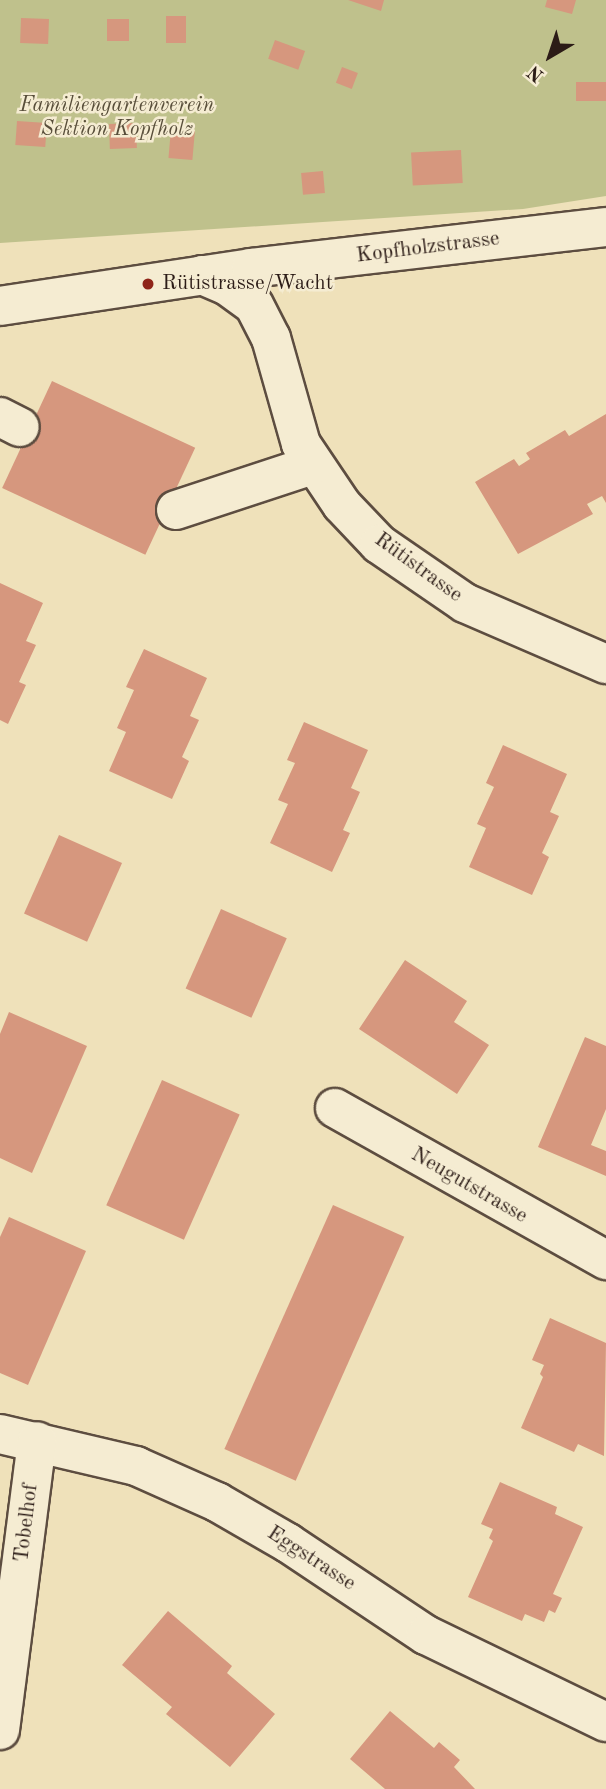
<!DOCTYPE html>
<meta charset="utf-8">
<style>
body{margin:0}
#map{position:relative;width:606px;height:1789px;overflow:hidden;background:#efe1ba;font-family:"Old Standard TT",serif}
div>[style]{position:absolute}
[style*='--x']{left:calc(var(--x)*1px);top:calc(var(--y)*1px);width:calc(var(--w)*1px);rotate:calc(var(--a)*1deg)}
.green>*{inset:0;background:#bfc18c}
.building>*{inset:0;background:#d6977e;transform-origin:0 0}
.roads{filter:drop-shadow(2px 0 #5d4d40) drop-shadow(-2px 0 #5d4d40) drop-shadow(0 2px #5d4d40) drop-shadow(0 -2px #5d4d40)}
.minor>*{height:38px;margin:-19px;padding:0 19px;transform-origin:19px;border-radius:19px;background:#f5ecd2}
.dots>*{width:19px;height:19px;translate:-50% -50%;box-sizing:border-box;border:4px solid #f5ecd2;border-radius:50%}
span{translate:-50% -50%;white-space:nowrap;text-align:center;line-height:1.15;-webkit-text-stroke:5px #f5ecd2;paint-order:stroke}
.park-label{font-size:21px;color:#584e3a;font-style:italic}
.street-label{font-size:21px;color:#2c1c17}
.poi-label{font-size:21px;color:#2c1c17}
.left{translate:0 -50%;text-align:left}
.north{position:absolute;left:515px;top:21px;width:70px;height:70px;-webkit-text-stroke:5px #f5ecd2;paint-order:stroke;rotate:219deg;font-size:19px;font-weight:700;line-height:28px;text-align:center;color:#2c1c17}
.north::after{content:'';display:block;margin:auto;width:24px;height:32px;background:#2c1c17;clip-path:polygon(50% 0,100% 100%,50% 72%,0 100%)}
</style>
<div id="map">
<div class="green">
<div style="clip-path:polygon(0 0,606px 0,606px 196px,523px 209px,0 243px)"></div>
</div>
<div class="building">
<div style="clip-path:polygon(348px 0,384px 0,381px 11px)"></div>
<div style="clip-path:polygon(547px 0,576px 0,572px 14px,545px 7px)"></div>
<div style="left:166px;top:16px;width:20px;height:27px"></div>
<div style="left:21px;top:18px;width:28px;height:25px;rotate:2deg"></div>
<div style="left:107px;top:19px;width:22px;height:22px"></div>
<div style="left:275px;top:40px;width:32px;height:20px;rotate:20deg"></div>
<div style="left:342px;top:67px;width:17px;height:17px;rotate:21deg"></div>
<div style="left:606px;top:82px;width:19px;height:30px;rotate:90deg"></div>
<div style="left:17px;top:121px;width:30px;height:24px;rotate:4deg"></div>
<div style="left:136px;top:123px;width:25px;height:27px;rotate:88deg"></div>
<div style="left:171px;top:129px;width:24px;height:29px;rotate:5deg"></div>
<div style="left:461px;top:150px;width:33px;height:50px;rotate:87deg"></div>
<div style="left:323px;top:171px;width:22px;height:22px;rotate:85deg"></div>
<div style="left:52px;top:381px;width:158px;height:118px;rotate:25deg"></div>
<div style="clip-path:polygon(606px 414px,606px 503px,602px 496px,587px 504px,593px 514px,518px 554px,475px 482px,514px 459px,519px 466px,530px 459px,526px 453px,565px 430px,569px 436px)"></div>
<div style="clip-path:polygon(0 583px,43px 603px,26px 641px,36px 645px,19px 682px,26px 685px,8px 724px,0 720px)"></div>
<div style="clip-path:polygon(144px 649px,207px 678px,190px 716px,199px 720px,182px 757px,189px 761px,172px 799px,109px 771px,126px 732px,117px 728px,134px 690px,126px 687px)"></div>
<div style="clip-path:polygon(304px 722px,368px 750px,351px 788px,360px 792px,343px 830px,350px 833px,332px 872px,270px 843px,288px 804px,278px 800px,295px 763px,287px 760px)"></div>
<div style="clip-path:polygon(503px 745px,567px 774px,550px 812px,559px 816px,542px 853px,549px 857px,532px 895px,469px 867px,486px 828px,477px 824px,494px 787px,486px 783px)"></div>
<div style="left:59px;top:835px;width:69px;height:86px;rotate:24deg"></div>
<div style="left:221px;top:909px;width:72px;height:87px;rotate:24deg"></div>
<div style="clip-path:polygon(405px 960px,467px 1001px,454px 1022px,489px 1045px,457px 1094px,359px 1029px)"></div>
<div style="clip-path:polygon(9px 1012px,87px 1046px,32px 1173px,0 1158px,0 1034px)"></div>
<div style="clip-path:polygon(585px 1037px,606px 1046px,606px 1109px,591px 1145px,606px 1151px,606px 1176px,538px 1147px)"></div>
<div style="left:162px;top:1080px;width:85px;height:137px;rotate:24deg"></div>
<div style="left:333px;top:1205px;width:78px;height:267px;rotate:24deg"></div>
<div style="clip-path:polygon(9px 1217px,86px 1251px,28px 1385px,0 1373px,0 1237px)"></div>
<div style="clip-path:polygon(550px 1318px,606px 1343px,604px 1456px,578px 1444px,574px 1452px,521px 1428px,543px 1377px,540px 1374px,544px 1365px,532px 1360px)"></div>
<div style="clip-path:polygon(500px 1482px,557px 1507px,555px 1514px,583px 1527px,553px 1594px,562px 1598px,555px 1613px,549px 1610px,544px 1622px,525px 1614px,522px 1621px,468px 1597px,493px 1541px,489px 1538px,493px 1529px,481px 1524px)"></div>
<div style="clip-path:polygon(168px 1611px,232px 1666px,227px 1673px,275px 1714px,230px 1767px,166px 1714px,172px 1707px,122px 1665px)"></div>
<div style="clip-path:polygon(390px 1711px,434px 1748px,439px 1742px,460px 1760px,454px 1767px,475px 1789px,385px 1789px,350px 1759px)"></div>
</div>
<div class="roads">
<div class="minor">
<div style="--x:202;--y:275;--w:26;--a:23"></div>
<div style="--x:226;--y:285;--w:34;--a:36"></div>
<div style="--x:254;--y:305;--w:37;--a:63"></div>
<div style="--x:271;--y:338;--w:110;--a:74.2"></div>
<div style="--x:301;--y:444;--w:73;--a:56.1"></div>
<div style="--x:342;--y:505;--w:54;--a:46.5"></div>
<div style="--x:379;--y:544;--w:104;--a:34.5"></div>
<div style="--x:465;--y:603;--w:154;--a:23.4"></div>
<div style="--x:0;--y:306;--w:254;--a:-8.6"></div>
<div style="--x:251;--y:268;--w:357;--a:-6.6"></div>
<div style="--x:0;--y:417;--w:22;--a:27"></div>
<div style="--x:176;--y:510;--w:144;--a:-18.2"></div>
<div style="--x:335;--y:1108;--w:311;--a:29.3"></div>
<div style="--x:0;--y:1434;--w:140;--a:13.2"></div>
<div style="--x:136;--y:1466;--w:89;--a:24"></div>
<div style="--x:217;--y:1502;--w:82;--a:30"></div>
<div style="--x:288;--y:1543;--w:166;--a:33.7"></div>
<div style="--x:426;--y:1635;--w:200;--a:25.8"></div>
<div style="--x:0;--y:1730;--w:291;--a:-82.7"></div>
</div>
</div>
<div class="dots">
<div style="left:148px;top:284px;background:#8f2418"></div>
</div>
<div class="park-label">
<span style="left:117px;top:118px">Familiengartenverein<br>Sektion Kopfholz</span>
</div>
<div class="street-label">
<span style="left:428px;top:248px;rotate:-7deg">Kopfholzstrasse</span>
<span style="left:418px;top:568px;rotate:36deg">Rütistrasse</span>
<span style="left:469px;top:1186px;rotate:30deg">Neugutstrasse</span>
<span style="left:27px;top:1523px;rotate:-83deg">Tobelhof</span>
<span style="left:311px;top:1559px;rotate:33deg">Eggstrasse</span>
</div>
<div class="poi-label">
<span class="left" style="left:162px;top:284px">Rütistrasse/Wacht</span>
</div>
<div class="north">N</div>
</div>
